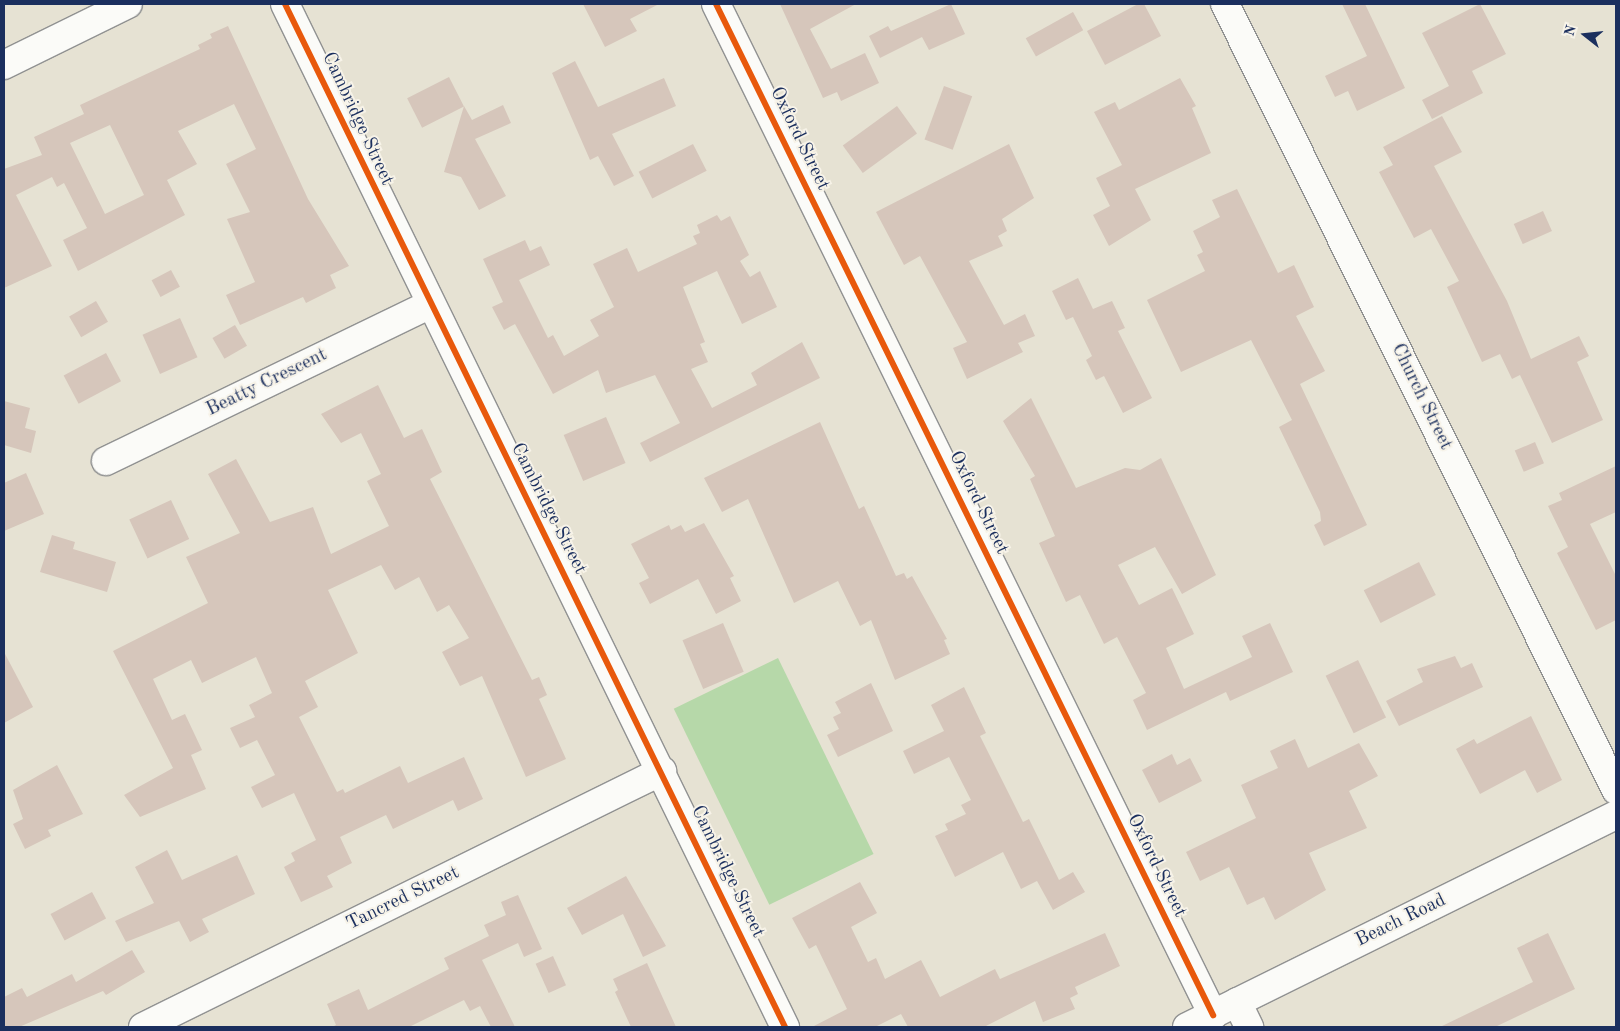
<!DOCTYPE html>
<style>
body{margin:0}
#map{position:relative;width:1620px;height:1031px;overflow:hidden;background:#e6e2d3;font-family:"Old Standard TT",serif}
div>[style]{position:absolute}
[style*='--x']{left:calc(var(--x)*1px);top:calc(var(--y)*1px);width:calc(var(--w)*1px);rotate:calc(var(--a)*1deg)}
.green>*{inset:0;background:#b6d8a9;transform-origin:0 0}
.building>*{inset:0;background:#d6c6bb;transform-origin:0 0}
.roads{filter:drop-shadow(1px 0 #919292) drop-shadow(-1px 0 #919292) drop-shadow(0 1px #919292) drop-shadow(0 -1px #919292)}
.street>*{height:28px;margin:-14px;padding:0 14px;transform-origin:14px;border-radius:14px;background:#fbfbf8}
.secondary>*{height:28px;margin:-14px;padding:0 14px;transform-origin:14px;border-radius:14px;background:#fbfbf8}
.cycleway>*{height:6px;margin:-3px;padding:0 3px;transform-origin:3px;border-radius:3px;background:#e8590c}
span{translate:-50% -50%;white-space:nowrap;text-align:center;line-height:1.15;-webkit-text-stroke:4px #f7f3e8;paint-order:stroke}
.street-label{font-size:19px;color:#1b2f5e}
.frame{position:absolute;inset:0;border:5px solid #1b2f5e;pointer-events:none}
.north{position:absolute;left:1560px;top:10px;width:50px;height:50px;-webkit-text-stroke:4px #f7f3e8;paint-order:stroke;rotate:286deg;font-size:14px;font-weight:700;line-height:20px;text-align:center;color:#1b2f5e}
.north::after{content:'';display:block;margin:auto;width:18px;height:22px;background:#1b2f5e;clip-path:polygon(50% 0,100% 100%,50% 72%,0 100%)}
</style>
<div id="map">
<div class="green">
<div style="left:778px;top:658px;width:218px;height:116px;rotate:64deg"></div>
</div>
<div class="building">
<div style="clip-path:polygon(583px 4px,659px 4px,630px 19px,637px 31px,605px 47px)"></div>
<div style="clip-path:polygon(780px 4px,856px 4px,810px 29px,831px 69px,865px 53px,879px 83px,841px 101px,837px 92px,823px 98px)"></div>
<div style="clip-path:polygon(951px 4px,965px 34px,929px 50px,922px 37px,880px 58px,869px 36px,888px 26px,891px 31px)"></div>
<div style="clip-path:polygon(1138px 4px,1144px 4px,1161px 36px,1105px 65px,1087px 31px)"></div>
<div style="clip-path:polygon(1342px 4px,1365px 4px,1405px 88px,1357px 111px,1348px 91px,1335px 97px,1325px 76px,1367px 56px)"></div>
<div style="clip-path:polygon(1480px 4px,1506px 54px,1472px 71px,1483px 93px,1432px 119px,1422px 100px,1449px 86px,1422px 33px)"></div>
<div style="left:1073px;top:12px;width:21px;height:54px;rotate:61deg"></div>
<div style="clip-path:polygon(evenodd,228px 26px,308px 199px,349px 266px,330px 275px,336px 288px,306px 303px,303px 297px,240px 325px,226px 295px,255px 282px,227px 219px,250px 212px,226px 164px,256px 149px,234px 104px,178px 131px,197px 164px,167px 180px,185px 215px,78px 271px,63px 240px,87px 228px,64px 183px,57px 187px,52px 177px,16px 195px,52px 266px,4px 288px,4px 169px,42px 155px,34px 137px,84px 114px,80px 105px,200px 49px,198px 45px,212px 38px,210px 34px,228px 26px,110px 125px,144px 195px,105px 214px,70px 143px,110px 125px)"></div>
<div style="clip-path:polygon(575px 61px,598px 107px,664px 78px,676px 106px,612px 134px,634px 176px,614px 186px,598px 156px,590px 160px,552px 73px)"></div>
<div style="left:449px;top:77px;width:33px;height:47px;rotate:63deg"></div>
<div style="clip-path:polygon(1180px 78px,1196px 106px,1192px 108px,1211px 153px,1135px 189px,1151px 220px,1109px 246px,1093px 215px,1110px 206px,1096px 178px,1122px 165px,1094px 112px,1115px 102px,1119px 110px)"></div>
<div style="left:944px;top:86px;width:30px;height:57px;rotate:20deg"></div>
<div style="clip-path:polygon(503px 105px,511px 123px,475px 139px,506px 196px,479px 210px,461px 177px,444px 172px,464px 106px,472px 120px)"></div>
<div style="left:897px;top:106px;width:34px;height:67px;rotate:54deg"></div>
<div style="clip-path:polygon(1442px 116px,1462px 152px,1434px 166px,1507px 301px,1531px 359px,1579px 336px,1589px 356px,1577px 362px,1603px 420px,1552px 443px,1520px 375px,1512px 379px,1500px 354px,1482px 362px,1447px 287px,1459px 281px,1431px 229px,1414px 238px,1379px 172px,1393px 165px,1383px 147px)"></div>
<div style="left:693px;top:144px;width:30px;height:61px;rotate:63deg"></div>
<div style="clip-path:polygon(1009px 144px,1034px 198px,1002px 219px,1007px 231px,998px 236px,1003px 246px,969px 261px,1004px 325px,1025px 314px,1035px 336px,1018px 343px,1023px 352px,967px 379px,953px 348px,967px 342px,920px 256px,904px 265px,876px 212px)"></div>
<div style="clip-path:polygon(1237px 189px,1278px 273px,1294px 265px,1314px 307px,1296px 316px,1325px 371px,1300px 384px,1367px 525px,1324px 546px,1314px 525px,1321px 521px,1320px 512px,1279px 427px,1292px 420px,1251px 340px,1181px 372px,1147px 300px,1205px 271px,1197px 255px,1203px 252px,1193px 231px,1220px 217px,1212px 200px)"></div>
<div style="left:1543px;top:211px;width:22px;height:32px;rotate:66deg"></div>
<div style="clip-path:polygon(717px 215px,721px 221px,730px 216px,749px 255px,740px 261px,750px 277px,760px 271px,777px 307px,742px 324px,717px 271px,683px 287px,705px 342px,700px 344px,708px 362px,691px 369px,712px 408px,757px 385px,751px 373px,802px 342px,820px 378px,650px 462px,640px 443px,680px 423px,655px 375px,606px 393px,598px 370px,553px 394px,515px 324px,504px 330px,492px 307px,503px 302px,483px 259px,525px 240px,530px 251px,541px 246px,550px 265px,519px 280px,548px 338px,553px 335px,564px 356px,599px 336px,590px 320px,614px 307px,593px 264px,627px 248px,638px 272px,697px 244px,693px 236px,700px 233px,697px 225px)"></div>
<div style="left:171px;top:270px;width:19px;height:22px;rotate:62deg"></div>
<div style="clip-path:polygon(1078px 278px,1093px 309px,1112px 301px,1125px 328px,1118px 331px,1152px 398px,1123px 413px,1104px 376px,1096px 380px,1086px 360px,1092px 356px,1073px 317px,1066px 320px,1052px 291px)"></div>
<div style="left:96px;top:301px;width:24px;height:31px;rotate:60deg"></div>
<div style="left:180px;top:318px;width:43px;height:41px;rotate:66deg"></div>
<div style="left:235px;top:325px;width:24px;height:26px;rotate:60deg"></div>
<div style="left:106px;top:353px;width:32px;height:48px;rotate:62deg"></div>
<div style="clip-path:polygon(378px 385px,404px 438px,422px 429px,442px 472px,430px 479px,532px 680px,539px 677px,547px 695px,539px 699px,566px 759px,526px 777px,482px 676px,460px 686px,442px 652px,469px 638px,449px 605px,437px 612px,419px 577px,395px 590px,381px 565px,328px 590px,358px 653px,305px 681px,318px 707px,299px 717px,337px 792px,343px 789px,345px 793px,400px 766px,408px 783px,464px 757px,483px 799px,458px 811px,453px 800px,393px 829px,386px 815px,340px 837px,352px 863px,327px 876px,333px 887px,301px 902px,284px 867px,295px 861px,291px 853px,316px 840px,294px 793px,262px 808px,251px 787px,275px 775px,257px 740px,240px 748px,230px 728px,255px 717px,249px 705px,272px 693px,256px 657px,202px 683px,191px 660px,153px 679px,172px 720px,185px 714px,202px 750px,191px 755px,206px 789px,140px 817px,124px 795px,173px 768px,113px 651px,208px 603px,186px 557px,240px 533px,208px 474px,236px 459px,270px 522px,313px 507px,331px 554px,389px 526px,367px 481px,381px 474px,361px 433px,341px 443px,321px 414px)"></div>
<div style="clip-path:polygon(1031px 398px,1076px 488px,1125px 468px,1140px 470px,1161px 458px,1216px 575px,1182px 594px,1155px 547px,1118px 565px,1139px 605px,1172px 588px,1194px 634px,1166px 648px,1184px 689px,1252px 657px,1242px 636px,1270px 623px,1293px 672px,1230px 701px,1226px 692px,1147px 730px,1133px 700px,1146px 693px,1117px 637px,1104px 644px,1080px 595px,1066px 602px,1039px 543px,1055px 536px,1030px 479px,1035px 476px,1003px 421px)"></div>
<div style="clip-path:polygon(4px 401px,30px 408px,25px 428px,36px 431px,31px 453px,4px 445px)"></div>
<div style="left:606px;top:417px;width:50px;height:46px;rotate:67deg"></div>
<div style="clip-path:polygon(820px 422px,859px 509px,864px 506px,896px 576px,904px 573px,907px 579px,912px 576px,947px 639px,944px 640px,950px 654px,895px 680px,871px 620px,860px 626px,838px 581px,794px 603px,748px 499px,722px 512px,704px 478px)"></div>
<div style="left:1535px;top:442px;width:23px;height:22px;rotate:67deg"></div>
<div style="clip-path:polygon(1616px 466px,1616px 512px,1590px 524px,1616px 576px,1616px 620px,1596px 630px,1557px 553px,1568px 547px,1548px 506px,1562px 500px,1559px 493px)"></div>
<div style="clip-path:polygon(26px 473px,44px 514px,4px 531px,4px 483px)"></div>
<div style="left:171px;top:500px;width:43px;height:46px;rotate:65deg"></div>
<div style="clip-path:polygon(704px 523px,734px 576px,730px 578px,741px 601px,716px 614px,698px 579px,650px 604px,639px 583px,649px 578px,631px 544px,669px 525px,671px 530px,681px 525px,685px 532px)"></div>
<div style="clip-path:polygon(52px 535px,75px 542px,73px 549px,116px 562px,107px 592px,40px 572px)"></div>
<div style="left:1419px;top:562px;width:37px;height:62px;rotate:63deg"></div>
<div style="left:723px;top:623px;width:53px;height:44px;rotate:67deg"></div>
<div style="clip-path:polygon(4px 652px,33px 707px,4px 723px)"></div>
<div style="clip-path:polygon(1455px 656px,1461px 668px,1472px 663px,1483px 687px,1399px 726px,1386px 701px,1423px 682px,1417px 669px)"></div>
<div style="left:1358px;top:660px;width:64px;height:36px;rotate:64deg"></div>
<div style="clip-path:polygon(871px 683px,893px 731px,838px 757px,827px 735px,839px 729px,833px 717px,841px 713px,835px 702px)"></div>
<div style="clip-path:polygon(964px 687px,986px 733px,980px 736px,1023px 822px,1029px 819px,1059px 880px,1073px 872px,1085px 892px,1053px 910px,1037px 881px,1021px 889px,1003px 852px,955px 877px,935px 836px,948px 830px,945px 824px,966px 814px,961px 805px,971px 800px,949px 757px,914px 774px,903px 751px,944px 731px,931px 705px)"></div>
<div style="clip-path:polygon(1531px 716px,1562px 780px,1537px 793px,1525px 770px,1480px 794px,1456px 749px,1474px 739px,1477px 744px)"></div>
<div style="clip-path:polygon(1295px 739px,1308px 768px,1359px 743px,1378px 776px,1349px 791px,1367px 828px,1309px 853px,1326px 890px,1275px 920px,1264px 897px,1247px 905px,1229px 867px,1200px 881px,1186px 852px,1256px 818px,1241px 785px,1278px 768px,1270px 751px)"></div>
<div style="clip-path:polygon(1172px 754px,1177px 765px,1190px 758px,1202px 781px,1159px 803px,1142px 770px)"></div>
<div style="clip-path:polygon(57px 765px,83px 814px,48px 830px,51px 836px,25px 849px,13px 824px,23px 819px,13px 790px)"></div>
<div style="clip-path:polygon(167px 850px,182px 880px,237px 855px,255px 894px,202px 919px,209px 932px,190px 942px,179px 921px,126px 942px,115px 921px,154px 903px,135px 867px)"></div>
<div style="clip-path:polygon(626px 876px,666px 946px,643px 957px,623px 914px,582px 935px,567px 908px)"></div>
<div style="clip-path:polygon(860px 882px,877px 913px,851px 927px,868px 962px,876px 958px,885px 979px,921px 960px,940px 997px,995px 969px,1000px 979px,1105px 933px,1120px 966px,1075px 987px,1078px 994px,1070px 998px,1075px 1009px,1043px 1022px,1035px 1001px,984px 1027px,908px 1027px,901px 1014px,875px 1027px,812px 1027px,847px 1009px,816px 945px,809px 949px,792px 918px)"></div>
<div style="left:92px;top:892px;width:30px;height:47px;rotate:62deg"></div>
<div style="clip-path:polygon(518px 895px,542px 949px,524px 957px,518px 943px,482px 960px,515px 1027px,491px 1027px,480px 1006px,470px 1011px,464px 1000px,409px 1027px,332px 1027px,336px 1025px,327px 1004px,359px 989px,368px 1010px,449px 969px,444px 958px,489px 936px,484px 925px,506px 915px,501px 902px)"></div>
<div style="clip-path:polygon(1548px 933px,1575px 989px,1495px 1027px,1440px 1027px,1533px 982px,1517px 948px)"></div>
<div style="clip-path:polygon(132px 950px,145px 972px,106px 995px,103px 991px,19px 1027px,4px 1027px,4px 997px,22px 988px,27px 997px,72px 974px,76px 982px)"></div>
<div style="left:553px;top:956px;width:32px;height:19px;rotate:66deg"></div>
<div style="clip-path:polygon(647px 963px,676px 1027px,631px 1027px,615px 992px,618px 990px,613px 979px)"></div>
</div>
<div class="roads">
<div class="street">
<div style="--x:285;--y:4;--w:1139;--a:63.95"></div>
<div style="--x:716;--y:4;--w:1127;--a:63.82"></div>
<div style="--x:1225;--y:4;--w:878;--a:63.55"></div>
<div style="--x:4;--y:65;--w:138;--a:-26.2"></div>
<div style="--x:106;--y:461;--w:359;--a:-25.8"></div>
<div style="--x:1237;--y:1002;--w:28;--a:64"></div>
<div style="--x:143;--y:1027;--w:579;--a:-26.26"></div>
</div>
<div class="secondary">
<div style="--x:1187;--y:1027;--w:479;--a:-26.3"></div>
</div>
</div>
<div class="cycleway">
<div style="--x:285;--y:4;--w:1139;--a:63.95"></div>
<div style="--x:716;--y:4;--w:1127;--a:63.82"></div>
</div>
<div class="street-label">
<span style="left:357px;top:119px;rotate:65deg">Cambridge Street</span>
<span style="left:799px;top:139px;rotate:64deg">Oxford Street</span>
<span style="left:267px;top:383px;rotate:-26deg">Beatty Crescent</span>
<span style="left:1421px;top:397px;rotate:64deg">Church Street</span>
<span style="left:978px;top:503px;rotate:64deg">Oxford Street</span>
<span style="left:548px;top:509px;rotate:63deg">Cambridge Street</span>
<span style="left:1156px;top:866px;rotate:64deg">Oxford Street</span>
<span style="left:727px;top:872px;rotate:64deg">Cambridge Street</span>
<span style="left:403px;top:899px;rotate:-26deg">Tancred Street</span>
<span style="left:1401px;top:921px;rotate:-26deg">Beach Road</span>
</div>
<div class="frame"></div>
<div class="north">N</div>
</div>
